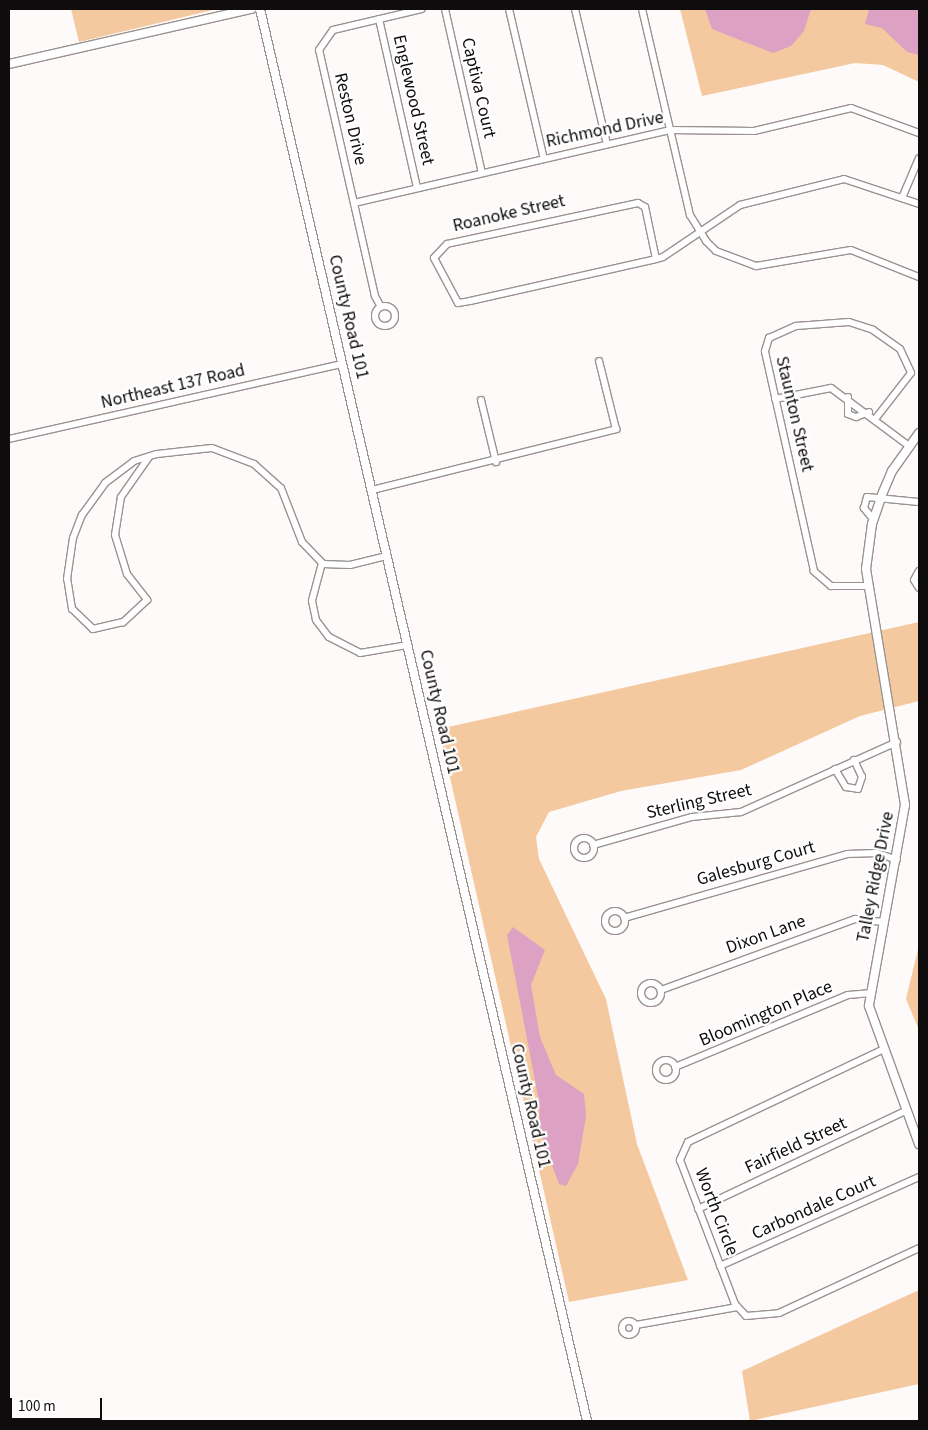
<!DOCTYPE html>
<style>
body{margin:0}
#map{position:relative;width:928px;height:1430px;overflow:hidden;background:#fffafa;font-family:"Source Sans 3",sans-serif}
div>[style]{position:absolute}
[style*='--x']{left:calc(var(--x)*1px);top:calc(var(--y)*1px);width:calc(var(--w)*1px);rotate:calc(var(--a)*1deg)}
.green>*{inset:0;background:#f4c99f}
.water>*{inset:0;background:#dda1c3}
.roads{filter:drop-shadow(1px 0 #999291) drop-shadow(-1px 0 #999291) drop-shadow(0 1px #999291) drop-shadow(0 -1px #999291)}
.minor>*{height:6px;margin:-3px;padding:0 3px;transform-origin:3px;border-radius:3px;background:#fff}
.minor>.ring{margin:-3px;padding:0;box-sizing:content-box;background:none;border:6px solid #fff;border-radius:50%}
.tertiary>*{height:8px;margin:-4px;padding:0 4px;transform-origin:4px;border-radius:4px;background:#fff}
span{translate:-50% -50%;white-space:nowrap;text-align:center;line-height:1.15;-webkit-text-stroke:4.5px #fff;paint-order:stroke}
.street-label{font-size:18px;color:#0e0c0c}
.frame{position:absolute;inset:0;border:10px solid #0e0c0c;pointer-events:none}
.scale{position:absolute;left:10px;top:1398px;width:92px;height:22px;box-sizing:border-box;border:2px solid #0e0c0c;border-top:0;padding-left:6px;font-size:15px;line-height:18px;white-space:nowrap;color:#0e0c0c;-webkit-text-stroke:4px #fff;paint-order:stroke}
</style>
<div id="map">
<div class="green">
<div style="clip-path:polygon(71px 9px,217px 9px,79px 42px)"></div>
<div style="clip-path:polygon(680px 9px,919px 9px,919px 82px,883px 65px,855px 63px,702px 96px)"></div>
<div style="clip-path:polygon(919px 622px,919px 701px,860px 716px,741px 770px,621px 791px,549px 812px,536px 837px,539px 859px,606px 999px,637px 1144px,688px 1280px,569px 1302px,439px 729px)"></div>
<div style="clip-path:polygon(919px 945px,919px 1030px,906px 999px)"></div>
<div style="clip-path:polygon(919px 1290px,919px 1384px,750px 1421px,742px 1371px)"></div>
</div>
<div class="water">
<div style="clip-path:polygon(705px 9px,811px 9px,804px 31px,791px 46px,773px 53px,712px 29px)"></div>
<div style="clip-path:polygon(869px 9px,919px 9px,919px 55px,907px 52px,882px 28px,865px 24px)"></div>
<div style="clip-path:polygon(513px 927px,545px 950px,531px 985px,540px 1037px,556px 1075px,584px 1094px,586px 1116px,578px 1164px,566px 1186px,559px 1184px,540px 1133px,539px 1101px,507px 935px)"></div>
</div>
<div class="roads">
<div class="minor">
<div style="--x:445;--y:9;--w:168;--a:77.3"></div>
<div style="--x:509;--y:9;--w:154;--a:76.9"></div>
<div style="--x:575;--y:9;--w:139;--a:76.7"></div>
<div style="--x:642;--y:9;--w:212;--a:76.9"></div>
<div style="--x:690;--y:215;--w:31;--a:58"></div>
<div style="--x:706;--y:241;--w:14;--a:45"></div>
<div style="--x:716;--y:251;--w:43;--a:20.6"></div>
<div style="--x:756;--y:266;--w:96;--a:-9.6"></div>
<div style="--x:851;--y:250;--w:73;--a:21.7"></div>
<div style="--x:379;--y:19;--w:173;--a:77.3"></div>
<div style="--x:902;--y:198;--w:43;--a:-67"></div>
<div style="--x:354;--y:203;--w:324;--a:-13"></div>
<div style="--x:670;--y:130;--w:84;--a:0.7"></div>
<div style="--x:754;--y:131;--w:100;--a:-13.3"></div>
<div style="--x:851;--y:108;--w:72;--a:20.2"></div>
<div style="--x:656;--y:259;--w:53;--a:-101.9"></div>
<div style="--x:645;--y:207;--w:8;--a:-150"></div>
<div style="--x:638;--y:203;--w:195;--a:167.9"></div>
<div style="--x:447;--y:244;--w:19;--a:133"></div>
<div style="--x:434;--y:258;--w:51;--a:61.9"></div>
<div style="--x:458;--y:303;--w:12;--a:-9"></div>
<div style="--x:470;--y:301;--w:191;--a:-12.7"></div>
<div style="--x:656;--y:259;--w:7;--a:-16"></div>
<div style="--x:663;--y:257;--w:93;--a:-34"></div>
<div style="--x:740;--y:205;--w:107;--a:-14"></div>
<div style="--x:844;--y:179;--w:79;--a:18.4"></div>
<div class="ring" style="left:375px;top:306px;width:14px;height:14px"></div>
<div style="--x:381;--y:307;--w:13;--a:-119"></div>
<div style="--x:375;--y:296;--w:252;--a:-102.8"></div>
<div style="--x:319;--y:50;--w:24;--a:-55"></div>
<div style="--x:333;--y:30;--w:91;--a:-13.3"></div>
<div style="--x:848;--y:397;--w:17;--a:90"></div>
<div style="--x:848;--y:414;--w:9;--a:21"></div>
<div style="--x:856;--y:417;--w:14;--a:-21"></div>
<div style="--x:775;--y:399;--w:57;--a:-11.1"></div>
<div style="--x:831;--y:388;--w:97;--a:36.6"></div>
<div style="--x:481;--y:400;--w:64;--a:76.4"></div>
<div style="--x:9;--y:439;--w:342;--a:-12.7"></div>
<div style="--x:149;--y:457;--w:49;--a:125"></div>
<div style="--x:121;--y:497;--w:38;--a:99"></div>
<div style="--x:115;--y:535;--w:41;--a:72.9"></div>
<div style="--x:127;--y:574;--w:33;--a:52"></div>
<div style="--x:147;--y:600;--w:33;--a:137"></div>
<div style="--x:123;--y:622;--w:31;--a:167"></div>
<div style="--x:93;--y:629;--w:29;--a:-136"></div>
<div style="--x:72;--y:609;--w:30;--a:-99"></div>
<div style="--x:67;--y:579;--w:41;--a:-81.7"></div>
<div style="--x:73;--y:538;--w:25;--a:-69"></div>
<div style="--x:82;--y:515;--w:39;--a:-54"></div>
<div style="--x:105;--y:483;--w:36;--a:-37"></div>
<div style="--x:134;--y:461;--w:24;--a:-17"></div>
<div style="--x:157;--y:454;--w:55;--a:-6.2"></div>
<div style="--x:212;--y:448;--w:45;--a:20.9"></div>
<div style="--x:254;--y:464;--w:36;--a:42"></div>
<div style="--x:281;--y:488;--w:58;--a:68.7"></div>
<div style="--x:302;--y:542;--w:30;--a:46"></div>
<div style="--x:323;--y:564;--w:27;--a:2"></div>
<div style="--x:350;--y:565;--w:38;--a:-14"></div>
<div style="--x:372;--y:490;--w:252;--a:-14"></div>
<div style="--x:616;--y:429;--w:70;--a:-104"></div>
<div style="--x:874;--y:520;--w:16;--a:-130"></div>
<div style="--x:864;--y:508;--w:11;--a:-75"></div>
<div style="--x:867;--y:497;--w:52;--a:5.5"></div>
<div style="--x:322;--y:563;--w:39;--a:105"></div>
<div style="--x:312;--y:601;--w:19;--a:78"></div>
<div style="--x:316;--y:620;--w:21;--a:53"></div>
<div style="--x:329;--y:637;--w:35;--a:27"></div>
<div style="--x:360;--y:653;--w:49;--a:-9.5"></div>
<div style="--x:919;--y:571;--w:10;--a:119"></div>
<div style="--x:914;--y:580;--w:9;--a:58"></div>
<div style="--x:867;--y:586;--w:36;--a:180"></div>
<div style="--x:831;--y:586;--w:23;--a:-139"></div>
<div style="--x:814;--y:571;--w:225;--a:-102.6"></div>
<div style="--x:765;--y:351;--w:14;--a:-73"></div>
<div style="--x:769;--y:338;--w:30;--a:-24"></div>
<div style="--x:796;--y:326;--w:53;--a:-4.3"></div>
<div style="--x:849;--y:322;--w:25;--a:18"></div>
<div style="--x:873;--y:330;--w:33;--a:35"></div>
<div style="--x:900;--y:349;--w:26;--a:65"></div>
<div style="--x:911;--y:373;--w:57;--a:127.9"></div>
<div style="--x:835;--y:769;--w:21;--a:59"></div>
<div style="--x:846;--y:787;--w:12;--a:9"></div>
<div style="--x:858;--y:789;--w:13;--a:-72"></div>
<div style="--x:862;--y:777;--w:19;--a:-115"></div>
<div class="ring" style="left:574px;top:838px;width:14px;height:14px"></div>
<div style="--x:593;--y:845;--w:103;--a:-15.8"></div>
<div style="--x:692;--y:817;--w:49;--a:-5.8"></div>
<div style="--x:741;--y:812;--w:171;--a:-24.2"></div>
<div class="ring" style="left:605px;top:911px;width:14px;height:14px"></div>
<div style="--x:624;--y:918;--w:232;--a:-16"></div>
<div style="--x:847;--y:854;--w:30;--a:-2"></div>
<div style="--x:877;--y:853;--w:21;--a:19"></div>
<div class="ring" style="left:641px;top:983px;width:14px;height:14px"></div>
<div style="--x:661;--y:990;--w:207;--a:-20.1"></div>
<div style="--x:855;--y:919;--w:28;--a:6"></div>
<div style="--x:884;--y:1049;--w:217;--a:154.6"></div>
<div style="--x:688;--y:1142;--w:20;--a:114"></div>
<div style="--x:680;--y:1160;--w:154;--a:69.1"></div>
<div style="--x:735;--y:1304;--w:16;--a:47"></div>
<div style="--x:746;--y:1316;--w:33;--a:-5"></div>
<div style="--x:779;--y:1313;--w:154;--a:-24.9"></div>
<div class="ring" style="left:656px;top:1060px;width:14px;height:14px"></div>
<div style="--x:675;--y:1067;--w:187;--a:-22.6"></div>
<div style="--x:848;--y:995;--w:21;--a:-5"></div>
<div style="--x:698;--y:1209;--w:231;--a:-25.3"></div>
<div style="--x:720;--y:1266;--w:218;--a:-24.1"></div>
<div class="ring" style="left:622px;top:1321px;width:8px;height:8px"></div>
<div style="--x:636;--y:1325;--w:103;--a:-10.1"></div>
</div>
<div class="tertiary">
<div style="--x:260;--y:9;--w:1449;--a:76.96"></div>
<div style="--x:9;--y:64;--w:249;--a:-12.8"></div>
<div style="--x:919;--y:433;--w:47;--a:125.4"></div>
<div style="--x:892;--y:471;--w:26;--a:113"></div>
<div style="--x:882;--y:495;--w:31;--a:109"></div>
<div style="--x:872;--y:524;--w:45;--a:97.6"></div>
<div style="--x:866;--y:569;--w:239;--a:80.6"></div>
<div style="--x:905;--y:805;--w:204;--a:100.2"></div>
<div style="--x:869;--y:1006;--w:147;--a:70.1"></div>
</div>
</div>
<div class="street-label">
<span style="left:478px;top:88px;rotate:77deg">Captiva Court</span>
<span style="left:413px;top:100px;rotate:77deg">Englewood Street</span>
<span style="left:350px;top:119px;rotate:77deg">Reston Drive</span>
<span style="left:605px;top:130px;rotate:-12deg">Richmond Drive</span>
<span style="left:509px;top:214px;rotate:-13deg">Roanoke Street</span>
<span style="left:348px;top:317px;rotate:77deg">County Road 101</span>
<span style="left:173px;top:387px;rotate:-13deg">Northeast 137 Road</span>
<span style="left:794px;top:414px;rotate:77deg">Staunton Street</span>
<span style="left:439px;top:712px;rotate:77deg">County Road 101</span>
<span style="left:699px;top:802px;rotate:-13deg">Sterling Street</span>
<span style="left:756px;top:864px;rotate:-16deg">Galesburg Court</span>
<span style="left:876px;top:877px;rotate:-79deg">Talley Ridge Drive</span>
<span style="left:766px;top:935px;rotate:-20deg">Dixon Lane</span>
<span style="left:766px;top:1014px;rotate:-23deg">Bloomington Place</span>
<span style="left:530px;top:1106px;rotate:77deg">County Road 101</span>
<span style="left:796px;top:1146px;rotate:-25deg">Fairfield Street</span>
<span style="left:814px;top:1208px;rotate:-24deg">Carbondale Court</span>
<span style="left:716px;top:1212px;rotate:69deg">Worth Circle</span>
</div>
<div class="frame"></div>
<div class="scale">100 m</div>
</div>
